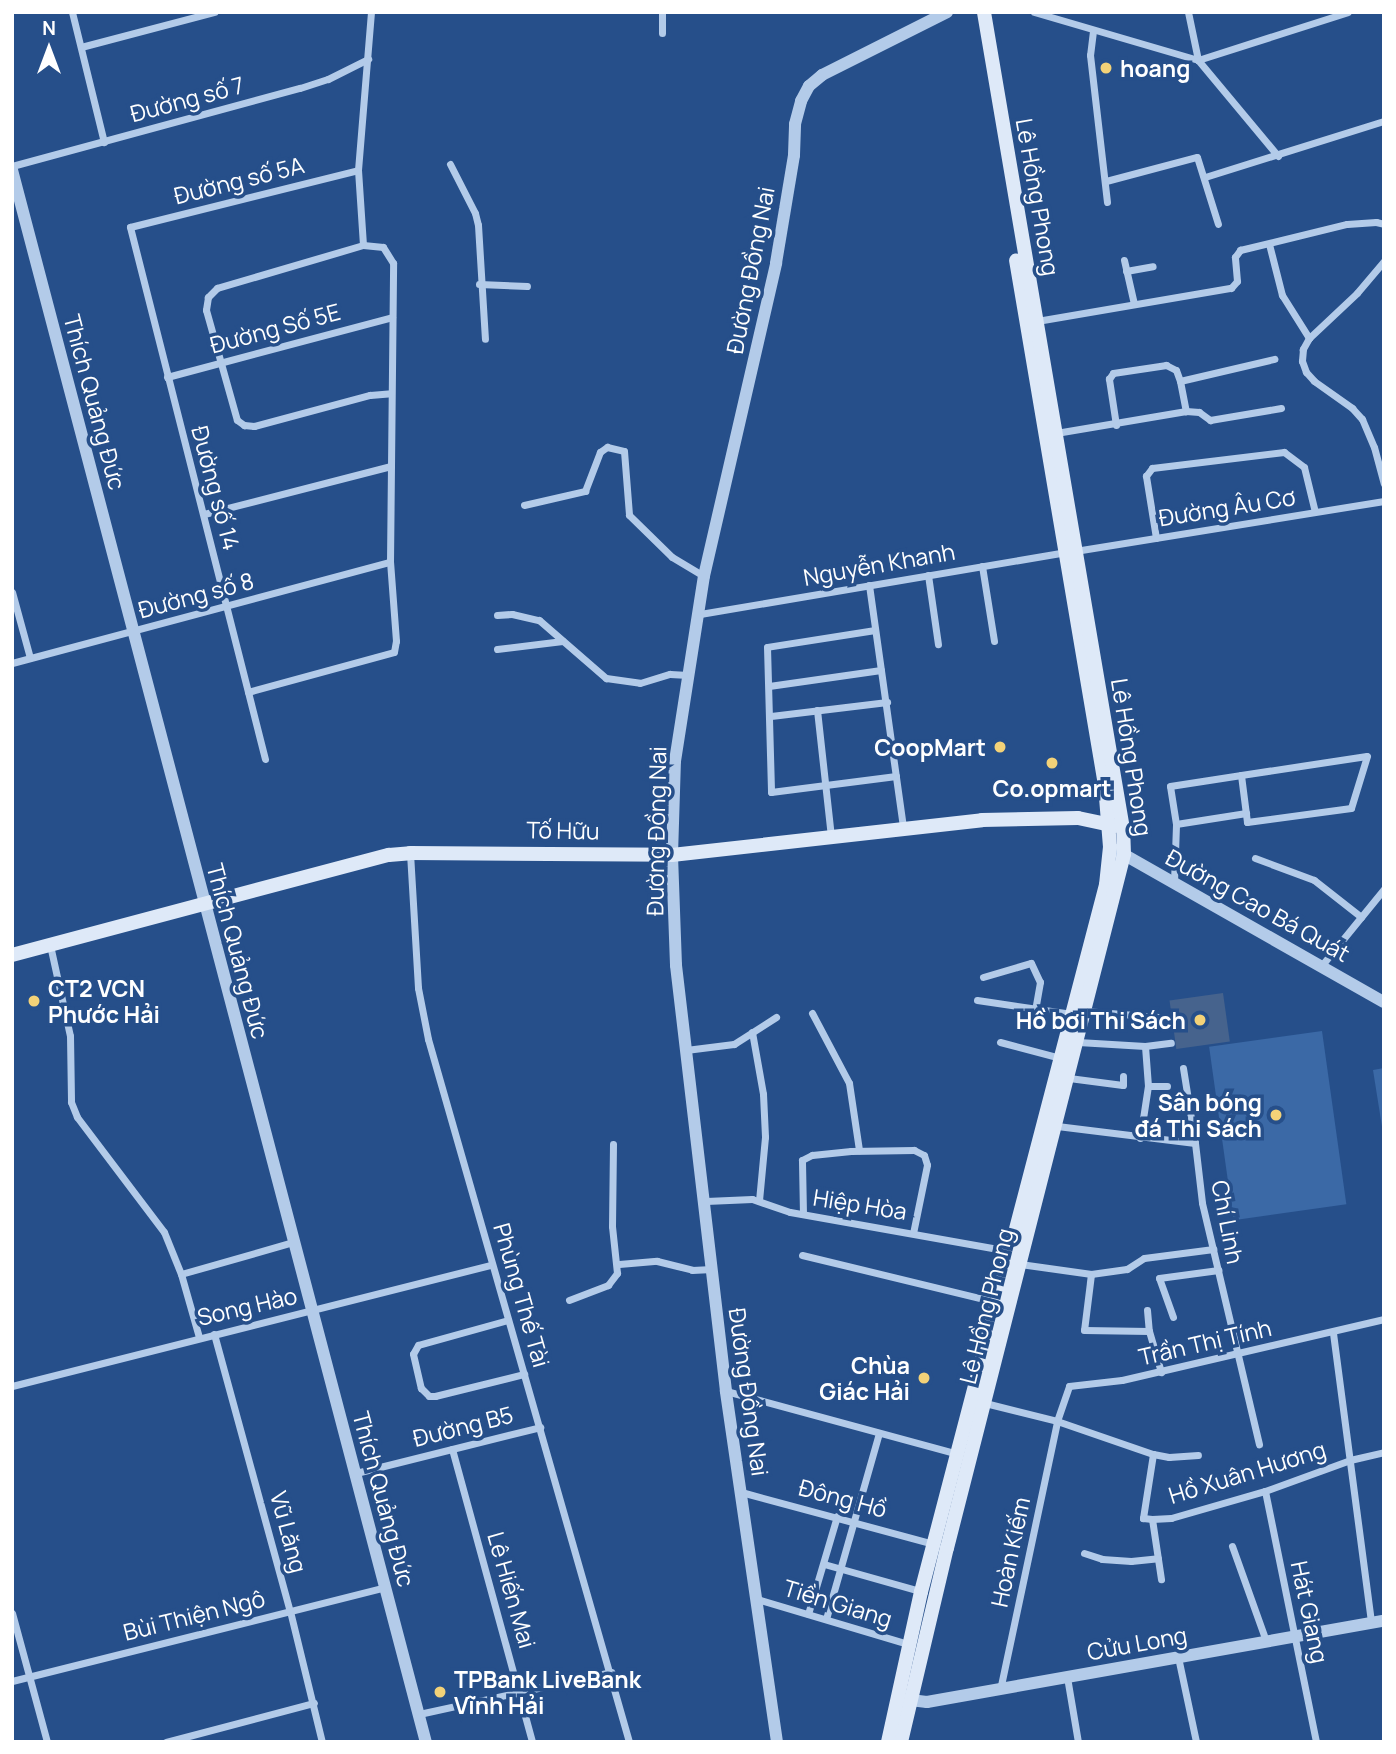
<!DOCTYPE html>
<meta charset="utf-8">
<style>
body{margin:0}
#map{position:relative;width:1396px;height:1754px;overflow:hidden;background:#264f8a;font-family:Manrope,sans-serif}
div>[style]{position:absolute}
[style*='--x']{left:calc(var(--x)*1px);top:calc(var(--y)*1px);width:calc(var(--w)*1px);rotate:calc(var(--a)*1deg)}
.green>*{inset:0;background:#3b69a6;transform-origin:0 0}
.water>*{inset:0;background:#46638d;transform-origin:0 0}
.minor>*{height:7px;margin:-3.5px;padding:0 3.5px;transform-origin:3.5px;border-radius:3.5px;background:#b3cbe9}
.tertiary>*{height:12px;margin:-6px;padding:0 6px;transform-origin:6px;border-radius:6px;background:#b3cbe9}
.secondary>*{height:14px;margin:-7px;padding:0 7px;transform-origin:7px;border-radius:7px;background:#dee9f8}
.dots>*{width:19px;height:19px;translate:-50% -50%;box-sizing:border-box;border:4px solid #264f8a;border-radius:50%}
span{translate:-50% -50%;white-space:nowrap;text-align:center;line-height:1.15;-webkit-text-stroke:7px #264f8a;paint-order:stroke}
.poi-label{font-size:23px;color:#fff;font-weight:700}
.left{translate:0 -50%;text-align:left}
.right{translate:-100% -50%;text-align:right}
.street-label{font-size:23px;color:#fff}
.frame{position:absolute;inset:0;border:14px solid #fff;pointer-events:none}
.north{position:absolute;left:14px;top:14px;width:70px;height:70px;-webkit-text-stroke:5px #264f8a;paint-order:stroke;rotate:0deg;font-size:19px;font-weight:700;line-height:28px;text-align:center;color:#fff}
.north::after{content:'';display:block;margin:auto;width:24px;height:32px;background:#fff;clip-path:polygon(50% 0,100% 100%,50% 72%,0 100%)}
</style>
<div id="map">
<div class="green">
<div style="left:1322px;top:1031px;width:175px;height:114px;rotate:82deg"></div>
<div style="clip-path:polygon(1384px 1068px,1384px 1133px,1383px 1133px,1373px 1070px)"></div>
</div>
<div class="water">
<div style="left:1223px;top:993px;width:49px;height:54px;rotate:82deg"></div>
</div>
<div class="minor">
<div style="--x:72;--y:12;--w:134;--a:76.2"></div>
<div style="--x:662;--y:12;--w:21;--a:90"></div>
<div style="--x:1034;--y:12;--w:171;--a:16.3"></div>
<div style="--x:1198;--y:60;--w:157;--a:-17.7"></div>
<div style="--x:1188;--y:12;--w:49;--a:78.2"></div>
<div style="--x:1198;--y:60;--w:125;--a:50.2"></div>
<div style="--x:1093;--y:31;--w:24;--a:97"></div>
<div style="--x:1090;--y:55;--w:148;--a:83.4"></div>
<div style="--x:81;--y:47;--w:138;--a:-14.7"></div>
<div style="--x:450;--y:164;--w:55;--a:63"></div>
<div style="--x:475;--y:213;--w:12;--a:76"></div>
<div style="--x:478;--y:225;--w:114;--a:86.5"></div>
<div style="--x:12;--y:166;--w:298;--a:-15.2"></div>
<div style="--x:300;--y:88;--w:29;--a:-18"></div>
<div style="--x:328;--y:79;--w:45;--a:-26.6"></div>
<div style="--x:1205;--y:177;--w:188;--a:-17.4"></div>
<div style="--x:1106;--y:181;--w:94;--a:-14.8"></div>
<div style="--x:1197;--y:157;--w:70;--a:72.6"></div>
<div style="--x:1269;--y:244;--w:53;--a:75.7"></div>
<div style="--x:1282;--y:295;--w:51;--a:57.9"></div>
<div style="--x:363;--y:245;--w:75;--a:-93.8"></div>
<div style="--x:358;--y:170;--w:159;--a:-85.3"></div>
<div style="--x:1124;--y:260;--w:45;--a:77.2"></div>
<div style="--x:1384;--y:261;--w:42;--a:130.2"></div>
<div style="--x:1357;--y:293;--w:66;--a:136.8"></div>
<div style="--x:1309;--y:338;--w:13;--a:119"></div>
<div style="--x:1303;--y:349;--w:12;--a:95"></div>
<div style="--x:1302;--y:361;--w:12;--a:70"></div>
<div style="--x:1306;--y:372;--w:12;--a:48"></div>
<div style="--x:1314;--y:381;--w:47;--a:35.4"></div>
<div style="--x:1352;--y:408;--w:15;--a:48"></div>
<div style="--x:1362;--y:419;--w:30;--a:67"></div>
<div style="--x:1374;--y:447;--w:38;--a:75"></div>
<div style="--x:1126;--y:271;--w:27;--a:-10"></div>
<div style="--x:479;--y:284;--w:48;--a:2.4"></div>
<div style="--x:1037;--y:321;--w:197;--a:-9.7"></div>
<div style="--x:1231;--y:288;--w:9;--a:-49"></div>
<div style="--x:1237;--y:281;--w:24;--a:-95"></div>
<div style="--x:1235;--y:257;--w:9;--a:-54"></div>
<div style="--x:1240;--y:250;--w:110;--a:-13.7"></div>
<div style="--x:1347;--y:224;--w:29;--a:-4"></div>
<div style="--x:1376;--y:222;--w:8;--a:14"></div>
<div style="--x:167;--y:377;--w:233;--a:-14.9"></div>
<div style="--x:1180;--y:381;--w:31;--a:79"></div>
<div style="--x:1116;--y:425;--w:47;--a:-98.7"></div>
<div style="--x:1109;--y:379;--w:7;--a:-56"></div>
<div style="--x:1113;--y:373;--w:54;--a:-8.6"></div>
<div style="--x:1166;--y:365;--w:11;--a:27"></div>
<div style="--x:1176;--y:370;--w:12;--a:70"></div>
<div style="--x:1180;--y:381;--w:97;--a:-13.2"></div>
<div style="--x:1056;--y:433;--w:132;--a:-9.6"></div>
<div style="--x:1186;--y:411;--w:13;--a:4"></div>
<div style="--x:1199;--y:412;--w:14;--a:36"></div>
<div style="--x:1210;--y:420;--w:72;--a:-9.6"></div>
<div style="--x:524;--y:505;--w:63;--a:-12.9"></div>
<div style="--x:585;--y:491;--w:42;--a:-69"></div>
<div style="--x:600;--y:452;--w:9;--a:-36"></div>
<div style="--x:607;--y:447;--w:17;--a:13"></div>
<div style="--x:624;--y:451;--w:64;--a:85.5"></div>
<div style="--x:629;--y:515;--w:60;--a:44.3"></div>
<div style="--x:672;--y:557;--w:37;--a:31"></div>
<div style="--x:204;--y:514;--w:193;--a:-14.4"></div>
<div style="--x:1156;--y:538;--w:63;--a:-99.2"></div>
<div style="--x:1146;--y:476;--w:10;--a:-53"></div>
<div style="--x:1152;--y:468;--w:133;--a:-6.9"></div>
<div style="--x:1284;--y:452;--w:25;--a:37"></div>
<div style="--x:1304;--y:467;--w:46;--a:76.3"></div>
<div style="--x:1075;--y:551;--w:313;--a:-9.2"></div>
<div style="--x:982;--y:566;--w:76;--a:80.9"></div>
<div style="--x:928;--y:575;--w:70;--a:81.8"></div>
<div style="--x:869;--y:585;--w:244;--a:82"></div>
<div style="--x:12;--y:592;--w:68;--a:74.7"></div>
<div style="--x:700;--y:614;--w:370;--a:-9.6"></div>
<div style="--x:497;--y:615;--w:15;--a:-4"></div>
<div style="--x:512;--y:614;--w:28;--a:13"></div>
<div style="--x:539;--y:620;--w:89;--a:40.9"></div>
<div style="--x:606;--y:678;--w:34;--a:8"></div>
<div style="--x:640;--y:683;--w:31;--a:-17"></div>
<div style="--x:670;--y:674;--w:18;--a:3"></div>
<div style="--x:875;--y:630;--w:109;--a:171.1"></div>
<div style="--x:767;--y:647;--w:145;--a:88.4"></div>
<div style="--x:771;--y:792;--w:126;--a:-7.3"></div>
<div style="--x:497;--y:649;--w:66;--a:-6.9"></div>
<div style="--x:12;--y:663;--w:391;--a:-15"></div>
<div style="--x:769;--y:686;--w:113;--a:-8.1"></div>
<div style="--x:248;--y:692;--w:151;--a:-15.3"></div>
<div style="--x:394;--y:652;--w:11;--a:-80"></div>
<div style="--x:396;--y:641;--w:79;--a:-94.3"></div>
<div style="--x:390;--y:562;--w:299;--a:-89.4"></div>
<div style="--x:393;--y:263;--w:19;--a:-122"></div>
<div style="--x:383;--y:247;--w:20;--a:-174"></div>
<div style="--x:363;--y:245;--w:152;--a:163.6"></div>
<div style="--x:217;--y:288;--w:13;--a:135"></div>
<div style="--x:208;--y:297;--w:13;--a:99"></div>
<div style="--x:206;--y:310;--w:114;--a:74.3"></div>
<div style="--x:237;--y:420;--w:9;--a:36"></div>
<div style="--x:244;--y:425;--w:10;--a:6"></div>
<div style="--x:254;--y:426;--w:120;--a:-15"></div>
<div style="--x:370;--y:395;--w:21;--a:-5"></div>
<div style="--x:817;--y:710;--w:127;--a:83.7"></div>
<div style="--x:771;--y:716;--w:117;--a:-6.9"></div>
<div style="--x:265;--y:759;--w:549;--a:-104.24"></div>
<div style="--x:130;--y:227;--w:235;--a:-14"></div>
<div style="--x:1176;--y:824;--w:71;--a:-8.9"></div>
<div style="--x:410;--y:853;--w:135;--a:86.6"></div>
<div style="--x:418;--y:988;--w:52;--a:78.9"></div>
<div style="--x:428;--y:1039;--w:731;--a:74.04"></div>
<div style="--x:1255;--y:858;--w:63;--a:20.4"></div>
<div style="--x:1314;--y:880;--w:60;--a:38.2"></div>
<div style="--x:1174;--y:882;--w:58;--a:-88"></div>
<div style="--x:1176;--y:824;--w:38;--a:-99"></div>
<div style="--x:1170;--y:786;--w:72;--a:-8.8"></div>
<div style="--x:1241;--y:775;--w:127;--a:-8.6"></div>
<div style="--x:1367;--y:756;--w:54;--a:107.1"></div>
<div style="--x:1351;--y:808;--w:105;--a:172.3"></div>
<div style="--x:1247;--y:822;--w:47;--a:-97.3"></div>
<div style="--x:50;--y:945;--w:93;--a:77.6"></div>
<div style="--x:70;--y:1036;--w:66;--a:89.1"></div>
<div style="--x:71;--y:1102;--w:16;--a:68"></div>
<div style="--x:77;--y:1117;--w:144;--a:52.9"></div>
<div style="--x:164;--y:1232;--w:45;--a:68"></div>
<div style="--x:181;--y:1274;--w:66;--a:74.1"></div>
<div style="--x:1322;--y:965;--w:98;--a:-50.8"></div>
<div style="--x:983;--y:977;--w:50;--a:-16.3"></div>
<div style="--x:1031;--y:963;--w:21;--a:65"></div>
<div style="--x:1040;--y:982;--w:27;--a:100"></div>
<div style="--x:977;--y:1000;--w:96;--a:8.4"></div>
<div style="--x:1086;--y:1011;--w:84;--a:4.8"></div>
<div style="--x:812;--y:1013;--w:79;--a:62.1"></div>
<div style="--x:849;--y:1083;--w:68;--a:81.5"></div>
<div style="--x:752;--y:1032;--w:63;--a:79.9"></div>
<div style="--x:763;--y:1094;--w:43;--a:87.3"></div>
<div style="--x:765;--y:1137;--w:64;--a:95.4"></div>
<div style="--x:1000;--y:1042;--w:62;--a:14.9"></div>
<div style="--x:1078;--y:1042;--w:67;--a:3.4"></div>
<div style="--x:1145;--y:1046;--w:26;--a:-7"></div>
<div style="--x:686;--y:1050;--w:48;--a:-7.1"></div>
<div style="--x:734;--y:1044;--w:50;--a:-32.7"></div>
<div style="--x:1183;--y:1068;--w:76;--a:80.9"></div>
<div style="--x:1069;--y:1078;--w:54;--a:7.4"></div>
<div style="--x:1123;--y:1085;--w:9;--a:-90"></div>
<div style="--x:1148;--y:1086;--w:19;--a:0"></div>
<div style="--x:1057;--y:1126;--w:139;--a:7"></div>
<div style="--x:1195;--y:1143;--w:60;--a:83.3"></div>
<div style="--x:1202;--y:1203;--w:248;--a:76.7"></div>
<div style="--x:1140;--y:1138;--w:53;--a:-81.3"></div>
<div style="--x:1148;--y:1086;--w:40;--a:-94.3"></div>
<div style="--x:706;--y:1201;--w:46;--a:-2.5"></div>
<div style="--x:752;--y:1199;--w:40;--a:18.9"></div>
<div style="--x:790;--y:1212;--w:221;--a:10.1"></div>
<div style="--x:803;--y:1214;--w:54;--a:-91.1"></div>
<div style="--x:802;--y:1160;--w:11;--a:-27"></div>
<div style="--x:812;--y:1155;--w:39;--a:-6"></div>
<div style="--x:851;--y:1151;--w:63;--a:-0.9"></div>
<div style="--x:914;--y:1150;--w:11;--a:27"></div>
<div style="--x:924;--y:1155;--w:10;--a:73"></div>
<div style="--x:927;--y:1165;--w:69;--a:101.6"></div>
<div style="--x:802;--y:1255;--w:200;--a:13.6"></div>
<div style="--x:619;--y:1264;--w:38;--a:-5"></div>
<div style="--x:657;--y:1261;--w:36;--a:14"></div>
<div style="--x:692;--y:1270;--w:20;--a:-3"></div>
<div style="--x:1020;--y:1264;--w:72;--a:8"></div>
<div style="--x:1091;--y:1274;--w:36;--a:-8"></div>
<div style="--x:1127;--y:1269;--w:20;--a:-33"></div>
<div style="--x:1144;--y:1258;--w:70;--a:-7.4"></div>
<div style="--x:181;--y:1274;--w:116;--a:-15.9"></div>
<div style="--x:1091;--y:1274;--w:56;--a:97.1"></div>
<div style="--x:1084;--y:1330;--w:65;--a:0.9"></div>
<div style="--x:569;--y:1300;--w:42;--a:-21"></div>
<div style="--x:608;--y:1285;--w:15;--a:-53"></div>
<div style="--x:617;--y:1273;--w:47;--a:-96.1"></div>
<div style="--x:612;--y:1226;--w:82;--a:-89.3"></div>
<div style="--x:1147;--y:1310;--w:21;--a:85"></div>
<div style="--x:1149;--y:1331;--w:43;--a:73.7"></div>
<div style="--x:1173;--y:1317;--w:41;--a:-109.7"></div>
<div style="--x:1159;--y:1278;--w:60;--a:-7.7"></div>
<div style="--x:508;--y:1320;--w:93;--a:164.5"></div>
<div style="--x:418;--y:1345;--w:10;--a:119"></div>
<div style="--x:413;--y:1354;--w:35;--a:77"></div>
<div style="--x:421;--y:1388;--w:11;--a:45"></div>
<div style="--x:429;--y:1396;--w:6;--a:0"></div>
<div style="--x:435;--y:1396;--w:92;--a:-13.9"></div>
<div style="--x:1333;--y:1333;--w:292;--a:82.5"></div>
<div style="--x:214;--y:1334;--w:287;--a:74.7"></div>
<div style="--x:290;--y:1611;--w:135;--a:76.3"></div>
<div style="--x:12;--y:1386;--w:494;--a:-14.2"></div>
<div style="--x:726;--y:1391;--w:240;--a:15.2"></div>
<div style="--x:985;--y:1403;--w:74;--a:14"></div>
<div style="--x:1057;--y:1421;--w:102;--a:19"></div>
<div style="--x:1153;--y:1454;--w:16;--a:11"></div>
<div style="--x:1169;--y:1457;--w:29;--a:-4"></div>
<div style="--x:452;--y:1449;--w:304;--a:74.7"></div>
<div style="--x:1153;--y:1454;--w:65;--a:98.9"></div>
<div style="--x:1143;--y:1518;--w:9;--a:6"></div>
<div style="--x:1152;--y:1519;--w:19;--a:-3"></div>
<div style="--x:1171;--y:1518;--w:98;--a:-16"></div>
<div style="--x:1265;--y:1491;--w:90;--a:-20"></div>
<div style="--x:1350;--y:1460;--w:35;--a:-13"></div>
<div style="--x:356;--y:1473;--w:190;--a:-14"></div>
<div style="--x:1265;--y:1491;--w:256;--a:78.5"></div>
<div style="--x:741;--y:1492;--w:200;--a:15.1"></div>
<div style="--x:1152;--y:1519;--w:61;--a:81.5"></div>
<div style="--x:1232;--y:1546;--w:101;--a:70.3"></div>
<div style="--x:1084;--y:1553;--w:19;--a:18"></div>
<div style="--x:1102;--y:1559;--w:29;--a:4"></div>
<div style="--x:1131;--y:1561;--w:27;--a:-6"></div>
<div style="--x:824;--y:1564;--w:100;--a:15.7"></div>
<div style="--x:757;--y:1599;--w:158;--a:16.6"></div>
<div style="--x:12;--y:1613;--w:134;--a:74.8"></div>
<div style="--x:808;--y:1614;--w:102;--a:-73.5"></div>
<div style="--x:826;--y:1619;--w:193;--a:-74.1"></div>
<div style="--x:1178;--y:1657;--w:87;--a:78"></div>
<div style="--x:1067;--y:1677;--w:66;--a:80.4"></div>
<div style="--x:12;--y:1681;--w:385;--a:-14.1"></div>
<div style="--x:1000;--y:1690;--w:275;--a:-78"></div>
<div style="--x:1057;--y:1421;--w:37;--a:-71"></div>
<div style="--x:1069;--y:1386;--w:53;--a:-6.5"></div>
<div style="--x:1122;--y:1380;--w:269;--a:-13.1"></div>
<div style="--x:419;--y:1714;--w:197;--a:-12.3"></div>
<div style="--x:166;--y:1742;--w:153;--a:-14.8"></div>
</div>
<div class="tertiary">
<div style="--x:12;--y:170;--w:1626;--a:75.25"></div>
<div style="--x:1116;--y:850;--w:308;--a:29.6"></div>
<div style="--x:902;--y:1699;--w:25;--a:7"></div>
<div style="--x:927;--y:1702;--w:464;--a:-10.1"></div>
<div style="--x:777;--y:1742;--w:355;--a:-98.3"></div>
<div style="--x:726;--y:1391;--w:429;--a:-96.7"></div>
<div style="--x:676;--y:965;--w:110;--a:-92.1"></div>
<div style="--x:672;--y:855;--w:94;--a:-88.2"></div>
<div style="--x:675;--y:761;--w:187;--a:-81.1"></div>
<div style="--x:704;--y:576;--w:321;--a:-77"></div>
<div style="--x:776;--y:263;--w:109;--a:-80.5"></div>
<div style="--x:794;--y:155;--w:31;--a:-88"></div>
<div style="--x:795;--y:124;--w:24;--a:-75"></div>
<div style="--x:801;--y:101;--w:17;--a:-62"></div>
<div style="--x:809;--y:86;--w:17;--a:-40"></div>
<div style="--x:822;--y:75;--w:140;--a:-26.7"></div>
</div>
<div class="secondary">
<div style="--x:12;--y:955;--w:390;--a:-14.9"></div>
<div style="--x:389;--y:855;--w:21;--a:-5"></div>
<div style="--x:410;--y:853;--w:262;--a:0.4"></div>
<div style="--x:672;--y:855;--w:312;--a:-6.4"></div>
<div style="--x:982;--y:820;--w:96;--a:-1.2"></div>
<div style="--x:1078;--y:818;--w:38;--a:12"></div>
<div style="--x:888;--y:1742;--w:154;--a:-77.6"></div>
<div style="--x:921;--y:1592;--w:731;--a:-75.34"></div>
<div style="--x:1106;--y:885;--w:38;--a:-84"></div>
<div style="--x:1110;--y:847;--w:62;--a:-94.6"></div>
<div style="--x:1105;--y:785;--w:532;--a:-99.62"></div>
<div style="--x:901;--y:1742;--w:199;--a:-76.7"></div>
<div style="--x:947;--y:1548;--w:716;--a:-75.69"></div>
<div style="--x:1124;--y:854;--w:25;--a:-92"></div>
<div style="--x:1123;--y:829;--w:829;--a:-99.66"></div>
</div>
<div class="dots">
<div style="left:1106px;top:68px;background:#f3d278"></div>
<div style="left:1000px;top:747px;background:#f3d278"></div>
<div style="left:1052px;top:763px;background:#f3d278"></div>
<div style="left:34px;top:1001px;background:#f3d278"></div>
<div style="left:1200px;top:1020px;background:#f3d278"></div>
<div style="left:1276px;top:1115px;background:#f3d278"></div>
<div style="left:924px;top:1378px;background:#f3d278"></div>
<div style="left:440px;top:1692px;background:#f3d278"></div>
</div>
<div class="poi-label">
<span class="left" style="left:1120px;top:68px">hoang</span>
<span class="right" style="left:986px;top:747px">CoopMart</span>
<span style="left:1052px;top:788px">Co.opmart</span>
<span class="left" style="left:48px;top:1001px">CT2 VCN<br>Phước Hải</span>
<span class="right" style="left:1186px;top:1020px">Hồ bơi Thi Sách</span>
<span class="right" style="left:1262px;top:1115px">Sân bóng<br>đá Thi Sách</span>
<span class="right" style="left:910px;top:1378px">Chùa<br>Giác Hải</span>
<span class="left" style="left:454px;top:1692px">TPBank LiveBank<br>Vĩnh Hải</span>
</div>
<div class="street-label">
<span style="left:187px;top:99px;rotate:-15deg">Đường số 7</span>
<span style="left:239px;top:180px;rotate:-14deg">Đường số 5A</span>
<span style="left:1038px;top:197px;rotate:80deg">Lê Hồng Phong</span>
<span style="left:750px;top:270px;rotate:-79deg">Đường Đồng Nai</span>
<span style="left:275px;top:328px;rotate:-15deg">Đường Số 5E</span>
<span style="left:95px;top:402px;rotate:75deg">Thích Quảng Đức</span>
<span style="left:216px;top:488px;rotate:75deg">Đường số 14</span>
<span style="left:1227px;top:507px;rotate:-9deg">Đường Âu Cơ</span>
<span style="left:879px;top:564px;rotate:-10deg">Nguyễn Khanh</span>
<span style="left:196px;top:595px;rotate:-15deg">Đường số 8</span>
<span style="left:1132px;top:757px;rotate:81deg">Lê Hồng Phong</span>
<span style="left:563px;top:830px;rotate:1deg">Tố Hữu</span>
<span style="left:656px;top:831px;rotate:-89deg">Đường Đồng Nai</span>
<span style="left:1258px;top:905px;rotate:29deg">Đường Cao Bá Quát</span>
<span style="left:238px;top:951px;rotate:75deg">Thích Quảng Đức</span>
<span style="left:860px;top:1204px;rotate:9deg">Hiệp Hòa</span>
<span style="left:1228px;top:1222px;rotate:79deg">Chí Linh</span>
<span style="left:522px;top:1295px;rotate:74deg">Phùng Thế Tài</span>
<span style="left:247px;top:1306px;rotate:-13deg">Song Hào</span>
<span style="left:986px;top:1306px;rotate:-76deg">Lê Hồng Phong</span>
<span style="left:1205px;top:1342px;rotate:-13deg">Trần Thị Tính</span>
<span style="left:749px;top:1392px;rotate:82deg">Đường Đồng Nai</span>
<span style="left:463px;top:1426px;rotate:-14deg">Đường B5</span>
<span style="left:1247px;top:1472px;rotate:-17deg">Hồ Xuân Hương</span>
<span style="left:843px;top:1498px;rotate:15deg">Đông Hồ</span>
<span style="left:384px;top:1499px;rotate:75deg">Thích Quảng Đức</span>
<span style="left:289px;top:1532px;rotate:75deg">Vũ Lăng</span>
<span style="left:1010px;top:1552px;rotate:-78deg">Hoàn Kiếm</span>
<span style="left:512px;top:1590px;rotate:74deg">Lê Hiến Mai</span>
<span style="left:838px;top:1603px;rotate:17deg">Tiền Giang</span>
<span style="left:1310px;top:1612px;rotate:78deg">Hát Giang</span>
<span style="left:194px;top:1615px;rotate:-14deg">Bùi Thiện Ngô</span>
<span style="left:1137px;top:1643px;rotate:-10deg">Cửu Long</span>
</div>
<div class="frame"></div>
<div class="north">N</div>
</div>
